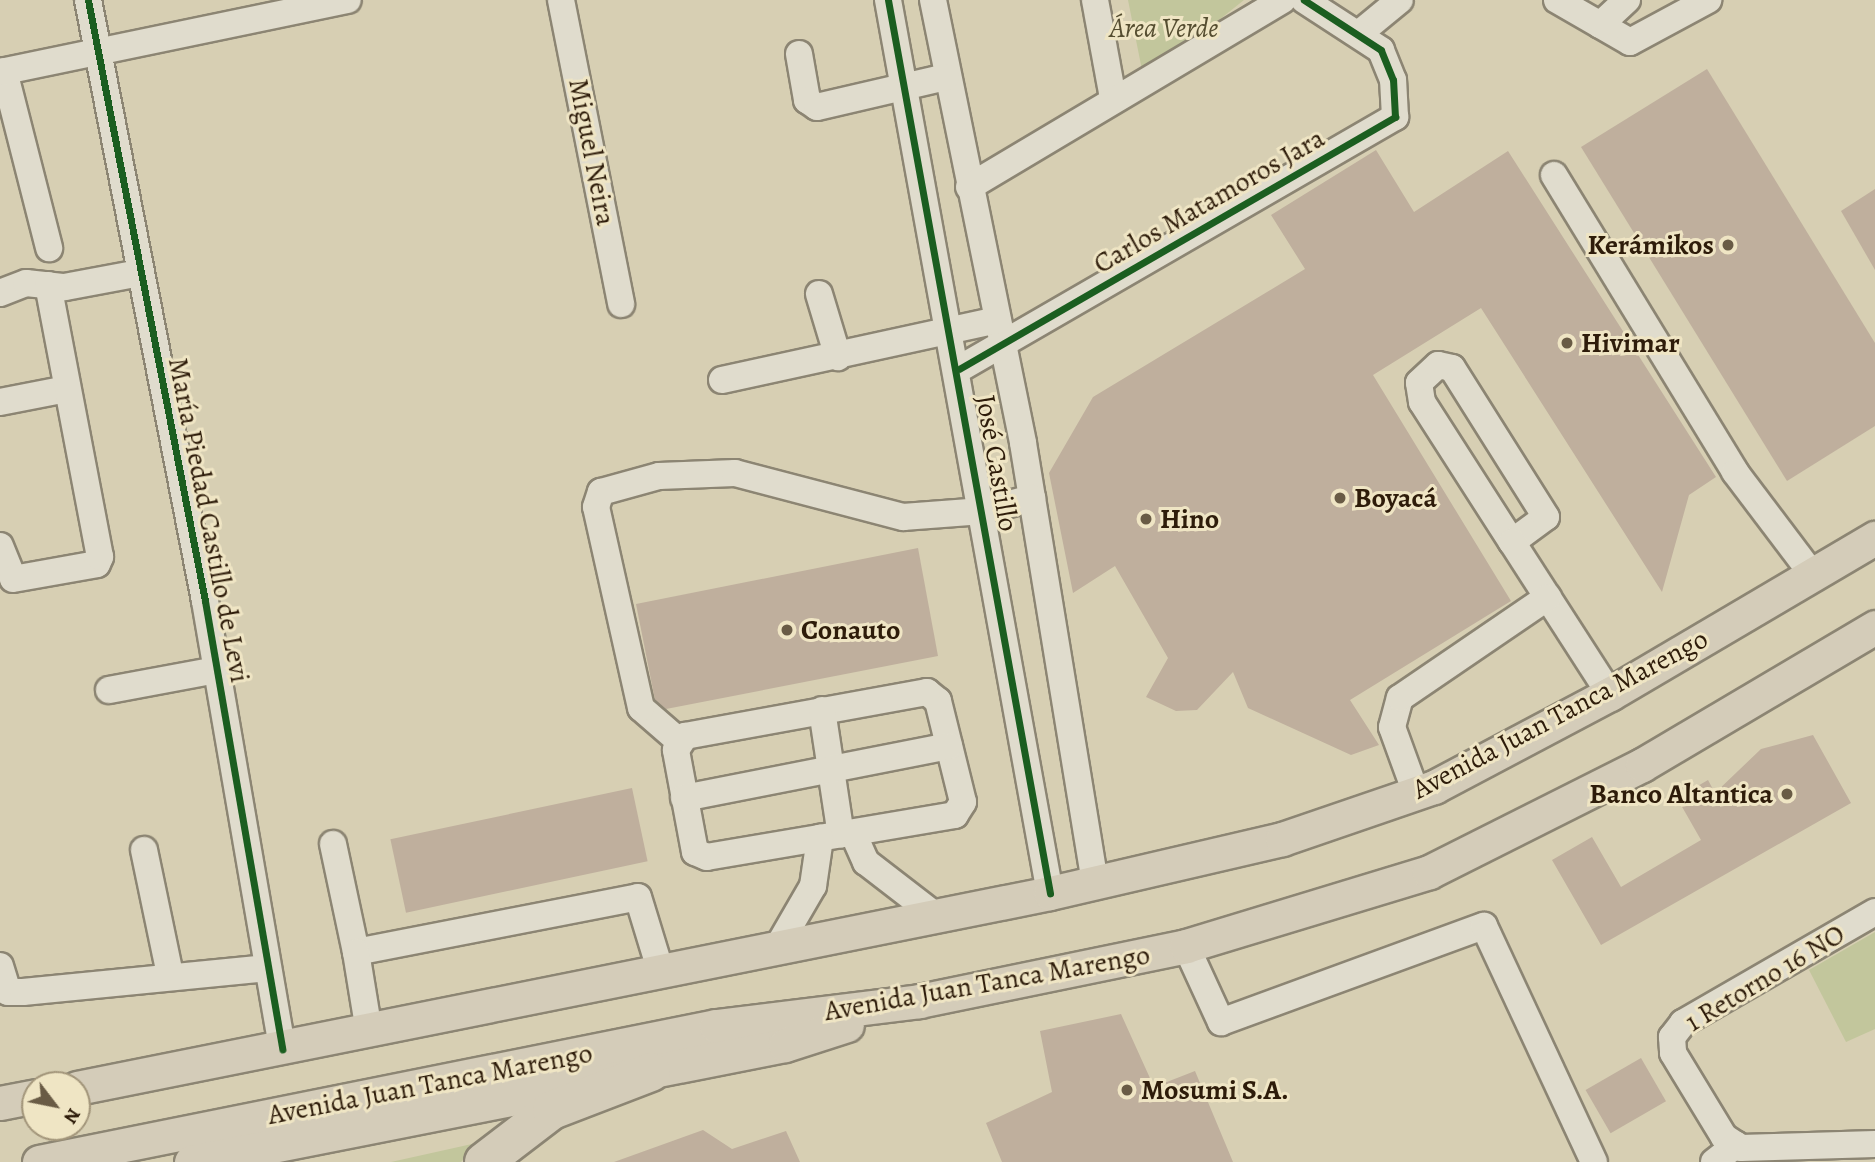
<!DOCTYPE html>
<meta charset="utf-8">
<style>
body{margin:0}
#map{position:relative;width:1875px;height:1162px;overflow:hidden;background:#d7cfb3;font-family:Alegreya,serif}
div>[style]{position:absolute}
[style*='--x']{left:calc(var(--x)*1px);top:calc(var(--y)*1px);width:calc(var(--w)*1px);rotate:calc(var(--a)*1deg)}
.green>*{inset:0;background:#c2c69c}
.building>*{inset:0;background:#bfaf9d;transform-origin:0 0}
.roads{filter:drop-shadow(2px 0 #8c8573) drop-shadow(-2px 0 #8c8573) drop-shadow(0 2px #8c8573) drop-shadow(0 -2px #8c8573)}
.minor>*{height:26px;margin:-13px;padding:0 13px;transform-origin:13px;border-radius:13px;background:#e0dccd}
.major>*{height:33px;margin:-16.5px;padding:0 16.5px;transform-origin:16.5px;border-radius:16.5px;background:#d4ccb9}
.highway>*{height:38px;margin:-19px;padding:0 19px;transform-origin:19px;border-radius:19px;background:#d4ccb9}
.cycleway>*{height:7px;margin:-3.5px;padding:0 3.5px;transform-origin:3.5px;border-radius:3.5px;background:#1b5e20}
.dots>*{width:19px;height:19px;translate:-50% -50%;box-sizing:border-box;border:4px solid #efe5c4;border-radius:50%}
span{translate:-50% -50%;white-space:nowrap;text-align:center;line-height:1.15;-webkit-text-stroke:6px #efe5c4;paint-order:stroke}
.park-label{font-size:28px;color:#554d30;font-style:italic}
.street-label{font-size:28px;color:#2e1c0a}
.poi-label{font-size:28px;color:#2e1c0a;font-weight:700}
.right{translate:-100% -50%;text-align:right}
.left{translate:0 -50%;text-align:left}
.north{position:absolute;left:21px;top:1071px;width:70px;height:70px;box-sizing:border-box;background:#efe5c4;border:2px solid #a2957a;border-radius:50%;rotate:122deg;font-size:19px;font-weight:700;line-height:28px;text-align:center;color:#2e1c0a}
.north::after{content:'';display:block;margin:auto;width:24px;height:32px;background:#695b45;clip-path:polygon(50% 0,100% 100%,50% 72%,0 100%)}
</style>
<div id="map">
<div class="green">
<div style="clip-path:polygon(1128px 0,1244px 0,1144px 80px)"></div>
<div style="clip-path:polygon(1875px 932px,1875px 1029px,1846px 1042px,1809px 970px)"></div>
<div style="clip-path:polygon(481px 1142px,461px 1162px,391px 1162px)"></div>
</div>
<div class="building">
<div style="clip-path:polygon(1707px 69px,1875px 343px,1875px 426px,1787px 481px,1581px 147px)"></div>
<div style="clip-path:polygon(1376px 150px,1414px 212px,1508px 151px,1716px 477px,1689px 495px,1662px 592px,1481px 308px,1373px 375px,1511px 601px,1350px 700px,1379px 745px,1351px 755px,1248px 708px,1233px 672px,1197px 710px,1176px 711px,1146px 697px,1168px 658px,1115px 566px,1073px 593px,1049px 473px,1093px 397px,1305px 269px,1271px 215px)"></div>
<div style="clip-path:polygon(1875px 189px,1875px 270px,1841px 211px)"></div>
<div style="clip-path:polygon(918px 548px,938px 656px,666px 709px,655px 700px,636px 604px)"></div>
<div style="clip-path:polygon(1813px 735px,1851px 803px,1601px 945px,1552px 860px,1592px 837px,1621px 887px,1701px 840px,1677px 798px,1708px 780px,1715px 793px,1761px 749px)"></div>
<div style="left:632px;top:788px;width:75px;height:247px;rotate:78deg"></div>
<div style="clip-path:polygon(1121px 1014px,1154px 1087px,1195px 1071px,1233px 1162px,1002px 1162px,986px 1123px,1052px 1092px,1040px 1031px)"></div>
<div style="left:1641px;top:1058px;width:50px;height:64px;rotate:60deg"></div>
<div style="clip-path:polygon(703px 1130px,732px 1149px,786px 1131px,800px 1162px,614px 1162px)"></div>
</div>
<div class="roads">
<div class="minor">
<div style="--x:88;--y:0;--w:612;--a:78.98"></div>
<div style="--x:205;--y:601;--w:455;--a:80.2"></div>
<div style="--x:561;--y:0;--w:310;--a:78.8"></div>
<div style="--x:888;--y:0;--w:908;--a:79.72"></div>
<div style="--x:933;--y:0;--w:452;--a:78.5"></div>
<div style="--x:1023;--y:443;--w:446;--a:80.7"></div>
<div style="--x:1095;--y:0;--w:100;--a:79.6"></div>
<div style="--x:1557;--y:0;--w:84;--a:29.9"></div>
<div style="--x:1630;--y:42;--w:89;--a:-28.3"></div>
<div style="--x:1600;--y:25;--w:37;--a:-43"></div>
<div style="--x:1361;--y:32;--w:50;--a:-39.4"></div>
<div style="--x:799;--y:54;--w:47;--a:80.1"></div>
<div style="--x:807;--y:100;--w:12;--a:35"></div>
<div style="--x:817;--y:107;--w:132;--a:-13.1"></div>
<div style="--x:4;--y:71;--w:183;--a:75.7"></div>
<div style="--x:0;--y:72;--w:355;--a:-11.7"></div>
<div style="--x:1554;--y:175;--w:348;--a:58.6"></div>
<div style="--x:1735;--y:472;--w:129;--a:52.9"></div>
<div style="--x:969;--y:187;--w:365;--a:-30.8"></div>
<div style="--x:0;--y:293;--w:28;--a:-21"></div>
<div style="--x:26;--y:283;--w:39;--a:6"></div>
<div style="--x:65;--y:287;--w:76;--a:-10.6"></div>
<div style="--x:819;--y:294;--w:66;--a:73.2"></div>
<div style="--x:959;--y:369;--w:504;--a:-30.03"></div>
<div style="--x:1395;--y:117;--w:37;--a:-93"></div>
<div style="--x:1393;--y:80;--w:32;--a:-112"></div>
<div style="--x:1381;--y:50;--w:92;--a:-147"></div>
<div style="--x:722;--y:380;--w:282;--a:-12.3"></div>
<div style="--x:0;--y:402;--w:68;--a:-11"></div>
<div style="--x:1512;--y:542;--w:42;--a:-36.3"></div>
<div style="--x:1546;--y:517;--w:176;--a:-122.2"></div>
<div style="--x:1452;--y:368;--w:14;--a:-168"></div>
<div style="--x:1438;--y:365;--w:26;--a:137"></div>
<div style="--x:1419;--y:383;--w:19;--a:81"></div>
<div style="--x:1422;--y:402;--w:166;--a:57.3"></div>
<div style="--x:1512;--y:542;--w:181;--a:57.2"></div>
<div style="--x:0;--y:546;--w:35;--a:68"></div>
<div style="--x:13;--y:579;--w:85;--a:-10.1"></div>
<div style="--x:97;--y:564;--w:8;--a:-67"></div>
<div style="--x:100;--y:557;--w:277;--a:-100.8"></div>
<div style="--x:109;--y:690;--w:110;--a:-10.5"></div>
<div style="--x:927;--y:692;--w:14;--a:39"></div>
<div style="--x:938;--y:701;--w:104;--a:76.1"></div>
<div style="--x:963;--y:802;--w:15;--a:122"></div>
<div style="--x:955;--y:815;--w:252;--a:170.4"></div>
<div style="--x:707;--y:857;--w:13;--a:-157"></div>
<div style="--x:695;--y:852;--w:104;--a:-100.6"></div>
<div style="--x:676;--y:750;--w:17;--a:-57"></div>
<div style="--x:685;--y:736;--w:246;--a:-10.3"></div>
<div style="--x:822;--y:710;--w:126;--a:81.4"></div>
<div style="--x:679;--y:741;--w:50;--a:-139"></div>
<div style="--x:641;--y:708;--w:206;--a:-102.6"></div>
<div style="--x:596;--y:507;--w:16;--a:-72"></div>
<div style="--x:601;--y:492;--w:60;--a:-15.4"></div>
<div style="--x:659;--y:476;--w:76;--a:-2.3"></div>
<div style="--x:735;--y:473;--w:174;--a:14.7"></div>
<div style="--x:903;--y:517;--w:80;--a:-4.3"></div>
<div style="--x:983;--y:511;--w:51;--a:-14.9"></div>
<div style="--x:1416;--y:793;--w:70;--a:-110"></div>
<div style="--x:1392;--y:727;--w:30;--a:-75"></div>
<div style="--x:1400;--y:698;--w:179;--a:-34.3"></div>
<div style="--x:684;--y:798;--w:270;--a:-11.1"></div>
<div style="--x:853;--y:833;--w:32;--a:66"></div>
<div style="--x:866;--y:862;--w:88;--a:37.6"></div>
<div style="--x:333;--y:844;--w:110;--a:78"></div>
<div style="--x:356;--y:952;--w:287;--a:-11"></div>
<div style="--x:638;--y:897;--w:78;--a:73"></div>
<div style="--x:144;--y:850;--w:127;--a:78.2"></div>
<div style="--x:1875;--y:912;--w:222;--a:150"></div>
<div style="--x:1683;--y:1023;--w:18;--a:128"></div>
<div style="--x:1672;--y:1037;--w:16;--a:86"></div>
<div style="--x:1673;--y:1053;--w:98;--a:58.7"></div>
<div style="--x:1724;--y:1137;--w:20;--a:33"></div>
<div style="--x:1741;--y:1148;--w:134;--a:-1.7"></div>
<div style="--x:1186;--y:946;--w:84;--a:65.3"></div>
<div style="--x:1221;--y:1022;--w:280;--a:-20.1"></div>
<div style="--x:1484;--y:926;--w:260;--a:65"></div>
<div style="--x:777;--y:948;--w:72;--a:-59.9"></div>
<div style="--x:813;--y:886;--w:49;--a:-81.7"></div>
<div style="--x:356;--y:952;--w:80;--a:80.7"></div>
<div style="--x:0;--y:966;--w:27;--a:73"></div>
<div style="--x:8;--y:992;--w:15;--a:0"></div>
<div style="--x:23;--y:992;--w:246;--a:-5.6"></div>
<div style="--x:1714;--y:1162;--w:28;--a:-38"></div>
</div>
<div class="major">
<div style="--x:77;--y:1088;--w:992;--a:-11.33"></div>
<div style="--x:1050;--y:893;--w:238;--a:-13.1"></div>
<div style="--x:1282;--y:839;--w:161;--a:-18.9"></div>
<div style="--x:1434;--y:787;--w:199;--a:-27.9"></div>
<div style="--x:1610;--y:694;--w:308;--a:-30.5"></div>
<div style="--x:0;--y:1103;--w:36;--a:-11"></div>
<div style="--x:39;--y:1162;--w:691;--a:-11.36"></div>
<div style="--x:716;--y:1026;--w:205;--a:-7"></div>
<div style="--x:919;--y:1001;--w:273;--a:-11.6"></div>
<div style="--x:1186;--y:946;--w:254;--a:-16.9"></div>
<div style="--x:1429;--y:872;--w:238;--a:-26.7"></div>
<div style="--x:1642;--y:765;--w:271;--a:-30.6"></div>
<div style="--x:191;--y:1162;--w:605;--a:-11.14"></div>
<div style="--x:785;--y:1045;--w:65;--a:-17.9"></div>
</div>
<div class="highway">
<div style="--x:484;--y:1162;--w:86;--a:-37.4"></div>
<div style="--x:552;--y:1110;--w:106;--a:-21"></div>
</div>
</div>
<div class="cycleway">
<div style="--x:88;--y:0;--w:612;--a:78.98"></div>
<div style="--x:205;--y:601;--w:455;--a:80.2"></div>
<div style="--x:888;--y:0;--w:908;--a:79.72"></div>
<div style="--x:959;--y:369;--w:504;--a:-30.03"></div>
<div style="--x:1395;--y:117;--w:37;--a:-93"></div>
<div style="--x:1393;--y:80;--w:32;--a:-112"></div>
<div style="--x:1381;--y:50;--w:92;--a:-147"></div>
</div>
<div class="dots">
<div style="left:1728px;top:245px;background:#695b45"></div>
<div style="left:1567px;top:343px;background:#695b45"></div>
<div style="left:1340px;top:498px;background:#695b45"></div>
<div style="left:1146px;top:519px;background:#695b45"></div>
<div style="left:787px;top:630px;background:#695b45"></div>
<div style="left:1787px;top:794px;background:#695b45"></div>
<div style="left:1127px;top:1090px;background:#695b45"></div>
</div>
<div class="park-label">
<span style="left:1164px;top:28px">Área Verde</span>
</div>
<div class="street-label">
<span style="left:592px;top:152px;rotate:79deg">Miguel Neira</span>
<span style="left:1209px;top:201px;rotate:-30deg">Carlos Matamoros Jara</span>
<span style="left:997px;top:463px;rotate:80deg">José Castillo</span>
<span style="left:209px;top:520px;rotate:79deg">María Piedad Castillo de Levi</span>
<span style="left:1560px;top:714px;rotate:-28deg">Avenida Juan Tanca Marengo</span>
<span style="left:1765px;top:978px;rotate:-31deg">1 Retorno 16 NO</span>
<span style="left:987px;top:983px;rotate:-10deg">Avenida Juan Tanca Marengo</span>
<span style="left:430px;top:1084px;rotate:-11deg">Avenida Juan Tanca Marengo</span>
</div>
<div class="poi-label">
<span class="right" style="left:1714px;top:245px">Kerámikos</span>
<span class="left" style="left:1581px;top:343px">Hivimar</span>
<span class="left" style="left:1354px;top:498px">Boyacá</span>
<span class="left" style="left:1160px;top:519px">Hino</span>
<span class="left" style="left:801px;top:630px">Conauto</span>
<span class="right" style="left:1773px;top:794px">Banco Altantica</span>
<span class="left" style="left:1141px;top:1090px">Mosumi S.A.</span>
</div>
<div class="north">N</div>
</div>
